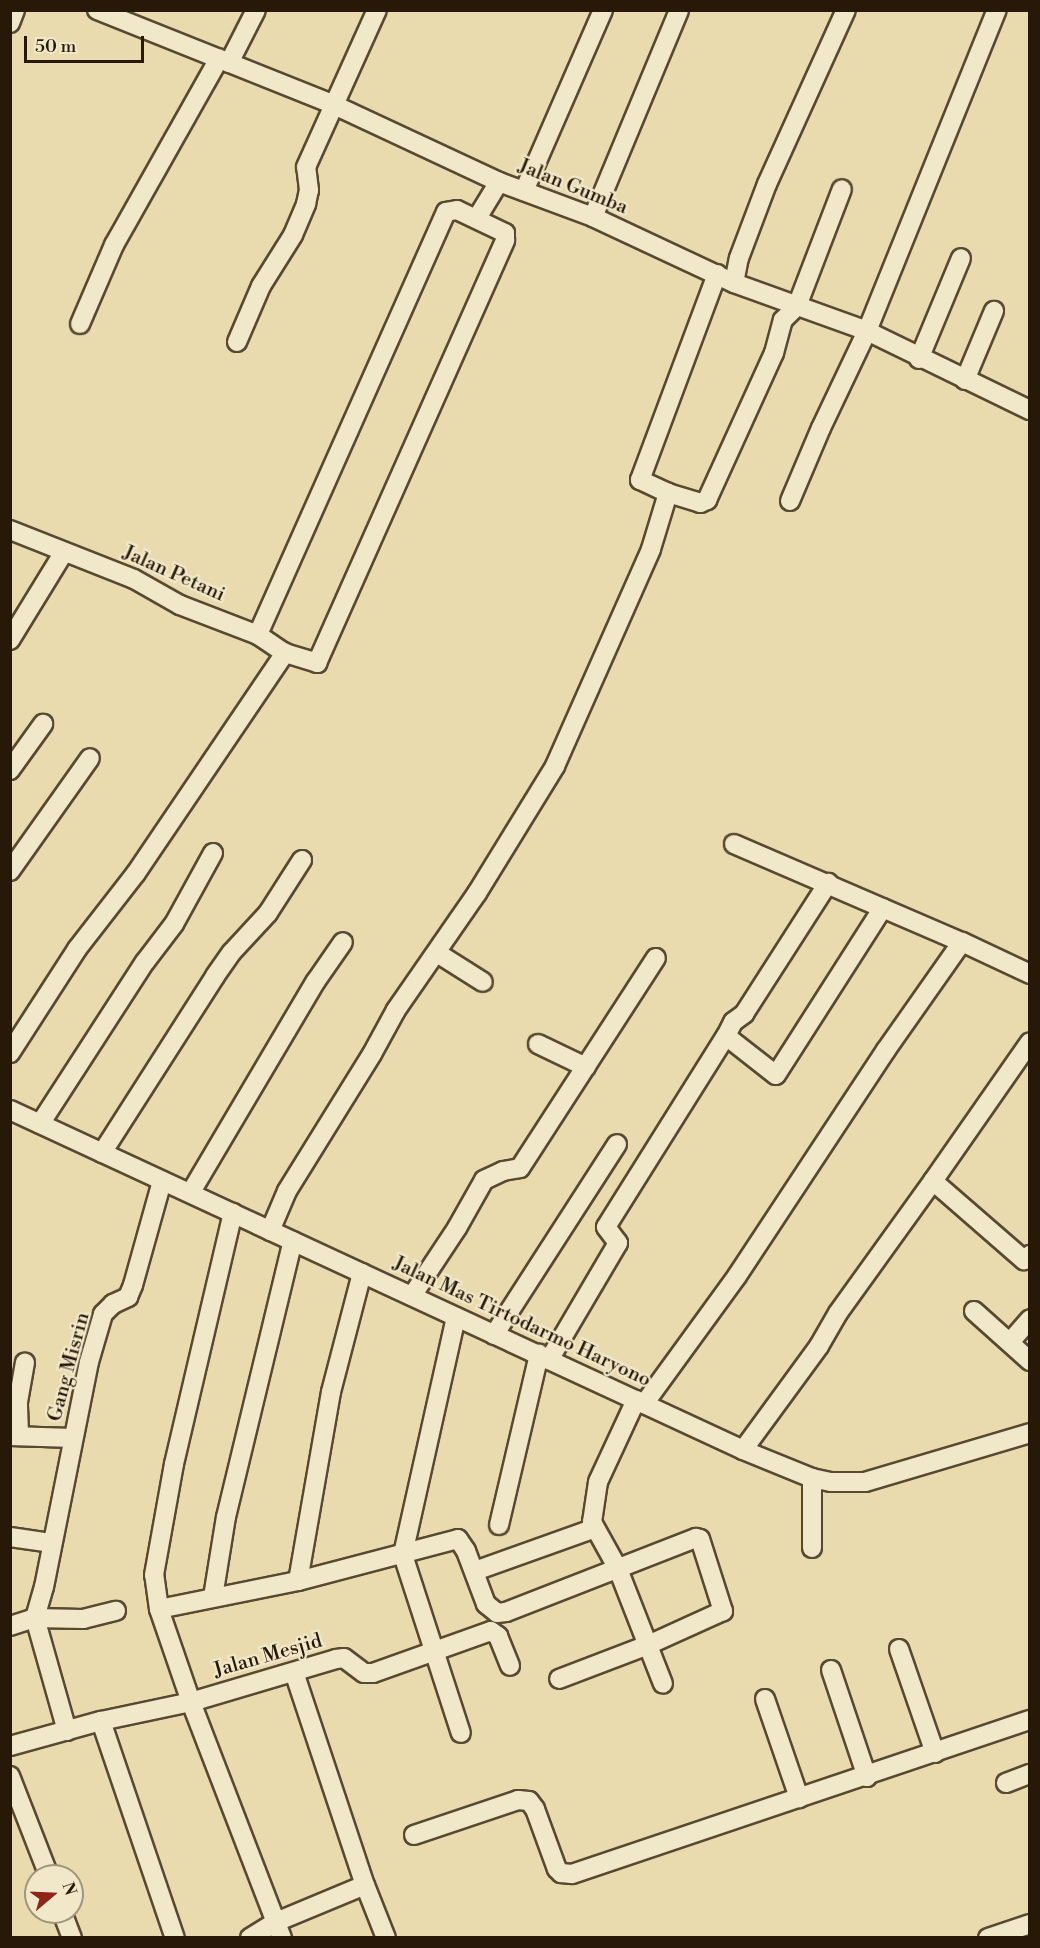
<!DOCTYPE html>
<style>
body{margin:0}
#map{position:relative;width:1040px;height:1948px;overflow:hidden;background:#e9dbae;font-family:"Libre Bodoni",serif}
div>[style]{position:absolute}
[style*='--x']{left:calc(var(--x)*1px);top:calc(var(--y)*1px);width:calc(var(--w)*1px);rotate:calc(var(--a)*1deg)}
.roads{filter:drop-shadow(2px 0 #584931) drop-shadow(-2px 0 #584931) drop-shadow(0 2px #584931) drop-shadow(0 -2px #584931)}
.minor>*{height:18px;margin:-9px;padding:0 9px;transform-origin:9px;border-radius:9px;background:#f1e8ca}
span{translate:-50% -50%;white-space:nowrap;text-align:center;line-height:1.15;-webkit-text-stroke:4.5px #f1e8ca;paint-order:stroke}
.street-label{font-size:20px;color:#281807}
.frame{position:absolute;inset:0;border:12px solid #281807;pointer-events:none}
.north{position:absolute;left:24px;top:1864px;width:60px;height:60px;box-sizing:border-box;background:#f1e8ca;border:2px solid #a1957c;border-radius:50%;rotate:71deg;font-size:16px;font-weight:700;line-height:24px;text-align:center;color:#281807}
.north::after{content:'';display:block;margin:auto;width:21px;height:27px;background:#8f2418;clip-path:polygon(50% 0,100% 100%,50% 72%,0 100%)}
.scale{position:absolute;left:24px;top:36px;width:120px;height:27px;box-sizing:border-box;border:3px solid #281807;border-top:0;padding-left:8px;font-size:18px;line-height:21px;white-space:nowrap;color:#281807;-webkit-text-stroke:4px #f1e8ca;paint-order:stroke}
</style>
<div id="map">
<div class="roads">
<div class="minor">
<div style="--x:97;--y:10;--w:255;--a:21.8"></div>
<div style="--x:334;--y:105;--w:182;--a:25"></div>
<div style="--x:499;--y:182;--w:100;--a:20.4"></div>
<div style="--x:593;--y:217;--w:156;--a:25.1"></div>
<div style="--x:734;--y:283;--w:141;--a:19.8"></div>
<div style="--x:867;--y:331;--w:181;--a:25.9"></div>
<div style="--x:10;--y:23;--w:14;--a:-69"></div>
<div style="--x:229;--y:63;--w:59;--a:-63"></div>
<div style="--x:524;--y:191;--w:197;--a:-66.4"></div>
<div style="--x:593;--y:217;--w:224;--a:-67.4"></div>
<div style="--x:477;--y:218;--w:42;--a:-58.6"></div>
<div style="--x:734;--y:283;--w:25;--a:-79"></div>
<div style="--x:739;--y:258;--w:79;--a:-69.3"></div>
<div style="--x:767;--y:184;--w:191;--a:-65.6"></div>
<div style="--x:80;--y:324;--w:86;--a:-66.7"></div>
<div style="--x:114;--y:245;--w:214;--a:-60.6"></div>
<div style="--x:237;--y:342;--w:61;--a:-66.8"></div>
<div style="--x:261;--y:286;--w:60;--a:-57.9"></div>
<div style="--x:293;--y:235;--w:34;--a:-67"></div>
<div style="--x:306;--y:204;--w:14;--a:-78"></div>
<div style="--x:309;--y:190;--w:23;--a:-97"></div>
<div style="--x:306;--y:167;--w:172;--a:-65.7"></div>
<div style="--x:919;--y:359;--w:109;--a:-67.4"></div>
<div style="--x:965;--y:380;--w:75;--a:-67.2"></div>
<div style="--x:668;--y:493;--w:31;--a:-155"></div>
<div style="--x:640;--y:480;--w:220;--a:-69.5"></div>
<div style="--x:790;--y:501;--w:79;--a:-67"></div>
<div style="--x:821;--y:428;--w:107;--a:-64.6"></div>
<div style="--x:867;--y:331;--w:346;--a:-68"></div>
<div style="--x:10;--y:530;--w:133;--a:21.6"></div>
<div style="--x:134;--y:579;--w:53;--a:29.5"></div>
<div style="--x:180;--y:605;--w:84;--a:21"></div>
<div style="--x:258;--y:635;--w:32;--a:34"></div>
<div style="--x:285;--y:653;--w:34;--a:17"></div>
<div style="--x:317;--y:663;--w:463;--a:-66"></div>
<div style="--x:505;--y:240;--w:7;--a:-90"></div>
<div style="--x:505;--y:233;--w:53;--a:-154.4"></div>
<div style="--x:457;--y:210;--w:11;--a:170"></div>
<div style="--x:446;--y:212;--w:463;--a:114"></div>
<div style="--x:10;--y:640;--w:103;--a:-58.5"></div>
<div style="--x:10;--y:770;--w:57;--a:-54.3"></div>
<div style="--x:734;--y:844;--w:248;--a:23.3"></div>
<div style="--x:962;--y:942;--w:75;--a:25.2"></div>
<div style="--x:10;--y:871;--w:138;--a:-54.7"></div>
<div style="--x:437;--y:953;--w:54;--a:32.2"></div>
<div style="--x:726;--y:1036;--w:16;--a:-63"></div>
<div style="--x:733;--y:1022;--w:14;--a:-36"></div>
<div style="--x:744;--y:1014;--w:156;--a:-57.3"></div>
<div style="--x:538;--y:1044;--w:53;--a:25.6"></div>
<div style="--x:10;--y:1053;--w:124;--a:-57.2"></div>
<div style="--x:77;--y:949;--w:96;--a:-52.2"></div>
<div style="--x:136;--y:873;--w:266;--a:-55.9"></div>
<div style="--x:10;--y:1110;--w:808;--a:24.88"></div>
<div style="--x:743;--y:1450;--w:74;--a:22.1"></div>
<div style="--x:812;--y:1478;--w:19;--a:12"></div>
<div style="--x:831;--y:1482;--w:34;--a:0"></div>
<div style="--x:865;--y:1482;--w:172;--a:-16.5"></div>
<div style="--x:40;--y:1124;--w:193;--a:-57.1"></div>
<div style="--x:145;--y:962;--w:48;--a:-52.7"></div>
<div style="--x:174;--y:924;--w:81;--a:-61.2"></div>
<div style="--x:102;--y:1153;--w:210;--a:-57.4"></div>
<div style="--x:215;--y:976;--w:29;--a:-55"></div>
<div style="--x:232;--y:952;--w:53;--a:-47.3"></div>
<div style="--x:268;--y:913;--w:63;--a:-57.3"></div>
<div style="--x:933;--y:1181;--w:169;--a:-55.1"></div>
<div style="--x:191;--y:1192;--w:245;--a:-59.4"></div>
<div style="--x:316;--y:981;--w:47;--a:-55.3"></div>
<div style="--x:270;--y:1231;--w:43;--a:-67"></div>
<div style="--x:287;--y:1191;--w:161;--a:-58.2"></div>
<div style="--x:372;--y:1054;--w:50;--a:-61.4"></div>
<div style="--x:396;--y:1010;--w:142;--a:-55.3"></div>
<div style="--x:477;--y:893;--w:149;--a:-58.4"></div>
<div style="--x:555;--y:766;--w:237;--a:-66.1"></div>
<div style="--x:651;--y:549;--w:59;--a:-73.1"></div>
<div style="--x:668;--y:493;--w:34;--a:17"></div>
<div style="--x:700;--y:503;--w:8;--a:-23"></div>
<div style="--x:707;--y:500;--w:162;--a:-65.5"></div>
<div style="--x:774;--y:353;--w:34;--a:-75"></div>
<div style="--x:783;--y:320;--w:20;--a:-45"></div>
<div style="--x:797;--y:306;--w:125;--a:-69"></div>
<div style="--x:412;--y:1296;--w:82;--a:-56.5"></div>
<div style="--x:457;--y:1228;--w:55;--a:-60.6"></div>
<div style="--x:484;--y:1180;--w:21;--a:-25"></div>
<div style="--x:503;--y:1171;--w:17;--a:-10"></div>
<div style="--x:520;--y:1168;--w:250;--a:-57.1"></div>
<div style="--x:974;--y:1311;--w:75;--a:41.8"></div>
<div style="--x:456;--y:1317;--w:244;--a:102.6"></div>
<div style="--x:403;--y:1555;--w:187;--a:72"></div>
<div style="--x:494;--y:1335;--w:227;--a:-57.2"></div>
<div style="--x:1011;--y:1341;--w:29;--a:-49"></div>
<div style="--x:549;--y:1360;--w:136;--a:-59.5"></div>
<div style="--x:618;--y:1243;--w:20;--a:-127"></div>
<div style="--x:606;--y:1227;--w:226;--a:-57.9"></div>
<div style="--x:726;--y:1036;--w:63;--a:38"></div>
<div style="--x:776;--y:1075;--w:198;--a:-57.4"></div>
<div style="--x:636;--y:1400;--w:90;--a:114.9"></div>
<div style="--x:598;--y:1482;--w:40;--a:98.5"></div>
<div style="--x:592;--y:1522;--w:54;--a:61"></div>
<div style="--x:618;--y:1569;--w:123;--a:68.6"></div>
<div style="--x:644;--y:1404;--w:158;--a:-54"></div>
<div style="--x:737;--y:1276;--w:271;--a:-56.6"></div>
<div style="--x:886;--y:1050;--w:132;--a:-54.9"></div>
<div style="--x:19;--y:1434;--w:32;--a:-92"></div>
<div style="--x:18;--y:1402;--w:40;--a:-80"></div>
<div style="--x:10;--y:1436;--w:63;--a:1.8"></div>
<div style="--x:743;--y:1450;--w:129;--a:-53.8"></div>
<div style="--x:819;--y:1346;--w:38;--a:-60"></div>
<div style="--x:838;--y:1313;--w:163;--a:-54.3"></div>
<div style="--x:933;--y:1181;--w:121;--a:41"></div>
<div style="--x:1024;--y:1260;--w:8;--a:-40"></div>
<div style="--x:812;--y:1478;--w:70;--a:90"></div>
<div style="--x:499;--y:1525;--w:176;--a:-76.8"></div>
<div style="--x:10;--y:1537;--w:41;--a:8.3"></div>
<div style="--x:475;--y:1571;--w:127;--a:-19.7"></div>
<div style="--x:298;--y:1581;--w:192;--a:-80.1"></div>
<div style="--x:331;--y:1392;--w:123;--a:-75.4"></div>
<div style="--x:213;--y:1597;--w:81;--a:-80.8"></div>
<div style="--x:226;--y:1517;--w:284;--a:-76.4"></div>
<div style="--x:159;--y:1609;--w:34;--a:-98"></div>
<div style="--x:154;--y:1575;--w:113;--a:-79.8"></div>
<div style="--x:174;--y:1464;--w:258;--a:-76.8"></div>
<div style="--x:10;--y:1626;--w:26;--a:-18"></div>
<div style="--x:35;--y:1618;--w:48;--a:1.2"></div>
<div style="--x:83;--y:1619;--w:34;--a:-14"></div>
<div style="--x:899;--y:1649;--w:110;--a:70.9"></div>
<div style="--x:831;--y:1670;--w:113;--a:71.4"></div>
<div style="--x:294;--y:1672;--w:225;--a:71.6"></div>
<div style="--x:365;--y:1885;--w:57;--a:68.4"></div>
<div style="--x:765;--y:1699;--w:105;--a:71"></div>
<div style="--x:101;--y:1721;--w:229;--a:71.2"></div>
<div style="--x:67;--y:1731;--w:117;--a:-105.8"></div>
<div style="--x:35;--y:1618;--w:32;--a:-74"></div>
<div style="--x:44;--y:1587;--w:229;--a:-78.7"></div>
<div style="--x:89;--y:1362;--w:50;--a:-73.7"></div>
<div style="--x:103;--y:1314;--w:14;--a:-45"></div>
<div style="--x:113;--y:1304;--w:17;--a:-25"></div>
<div style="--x:128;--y:1297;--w:13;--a:-67"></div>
<div style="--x:133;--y:1285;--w:108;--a:-74.4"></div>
<div style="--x:10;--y:1746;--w:94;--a:-15.4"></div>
<div style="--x:101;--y:1721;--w:92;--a:-11.9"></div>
<div style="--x:191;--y:1702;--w:151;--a:-16.5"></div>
<div style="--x:336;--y:1659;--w:8;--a:-7"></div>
<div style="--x:344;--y:1658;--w:25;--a:37"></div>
<div style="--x:364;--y:1673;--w:9;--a:0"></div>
<div style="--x:373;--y:1673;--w:125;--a:-19.6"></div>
<div style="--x:491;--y:1631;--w:9;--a:36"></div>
<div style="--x:498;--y:1636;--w:32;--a:68"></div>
<div style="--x:10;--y:1776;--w:107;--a:68.7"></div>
<div style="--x:1006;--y:1783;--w:26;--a:-21"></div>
<div style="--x:414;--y:1835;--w:110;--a:-18.6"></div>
<div style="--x:518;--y:1800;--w:11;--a:5"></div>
<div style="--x:529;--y:1801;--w:10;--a:53"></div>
<div style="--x:535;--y:1809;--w:64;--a:69.9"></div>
<div style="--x:557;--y:1869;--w:6;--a:45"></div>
<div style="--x:561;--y:1873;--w:11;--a:5"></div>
<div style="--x:572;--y:1874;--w:483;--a:-18.6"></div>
<div style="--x:62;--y:1912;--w:28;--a:69"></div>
<div style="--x:250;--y:1938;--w:31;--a:-32"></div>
<div style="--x:276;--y:1922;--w:96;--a:-22.6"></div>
<div style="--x:282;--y:1938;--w:253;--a:-111.1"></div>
<div style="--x:191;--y:1702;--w:98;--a:-109"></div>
<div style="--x:159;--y:1609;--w:142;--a:-11.4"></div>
<div style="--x:298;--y:1581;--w:165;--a:-14.7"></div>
<div style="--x:458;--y:1539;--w:14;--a:56"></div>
<div style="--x:466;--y:1551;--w:57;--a:69.3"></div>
<div style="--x:486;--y:1604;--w:14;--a:39"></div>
<div style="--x:497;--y:1613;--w:9;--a:-6"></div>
<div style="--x:506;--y:1612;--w:204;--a:-21.3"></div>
<div style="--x:696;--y:1538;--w:4;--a:14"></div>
<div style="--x:700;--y:1539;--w:76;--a:72.3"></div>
<div style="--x:723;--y:1611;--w:82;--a:155.6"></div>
<div style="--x:648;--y:1645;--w:95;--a:159.1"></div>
<div style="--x:988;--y:1938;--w:44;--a:-18.4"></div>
</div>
</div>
<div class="street-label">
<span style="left:573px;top:187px;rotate:22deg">Jalan Gumba</span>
<span style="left:174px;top:574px;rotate:24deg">Jalan Petani</span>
<span style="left:522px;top:1322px;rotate:25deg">Jalan Mas Tirtodarmo Haryono</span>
<span style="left:69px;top:1367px;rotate:-75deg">Gang Misrin</span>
<span style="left:268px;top:1656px;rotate:-16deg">Jalan Mesjid</span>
</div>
<div class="frame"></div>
<div class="north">N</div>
<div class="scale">50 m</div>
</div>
